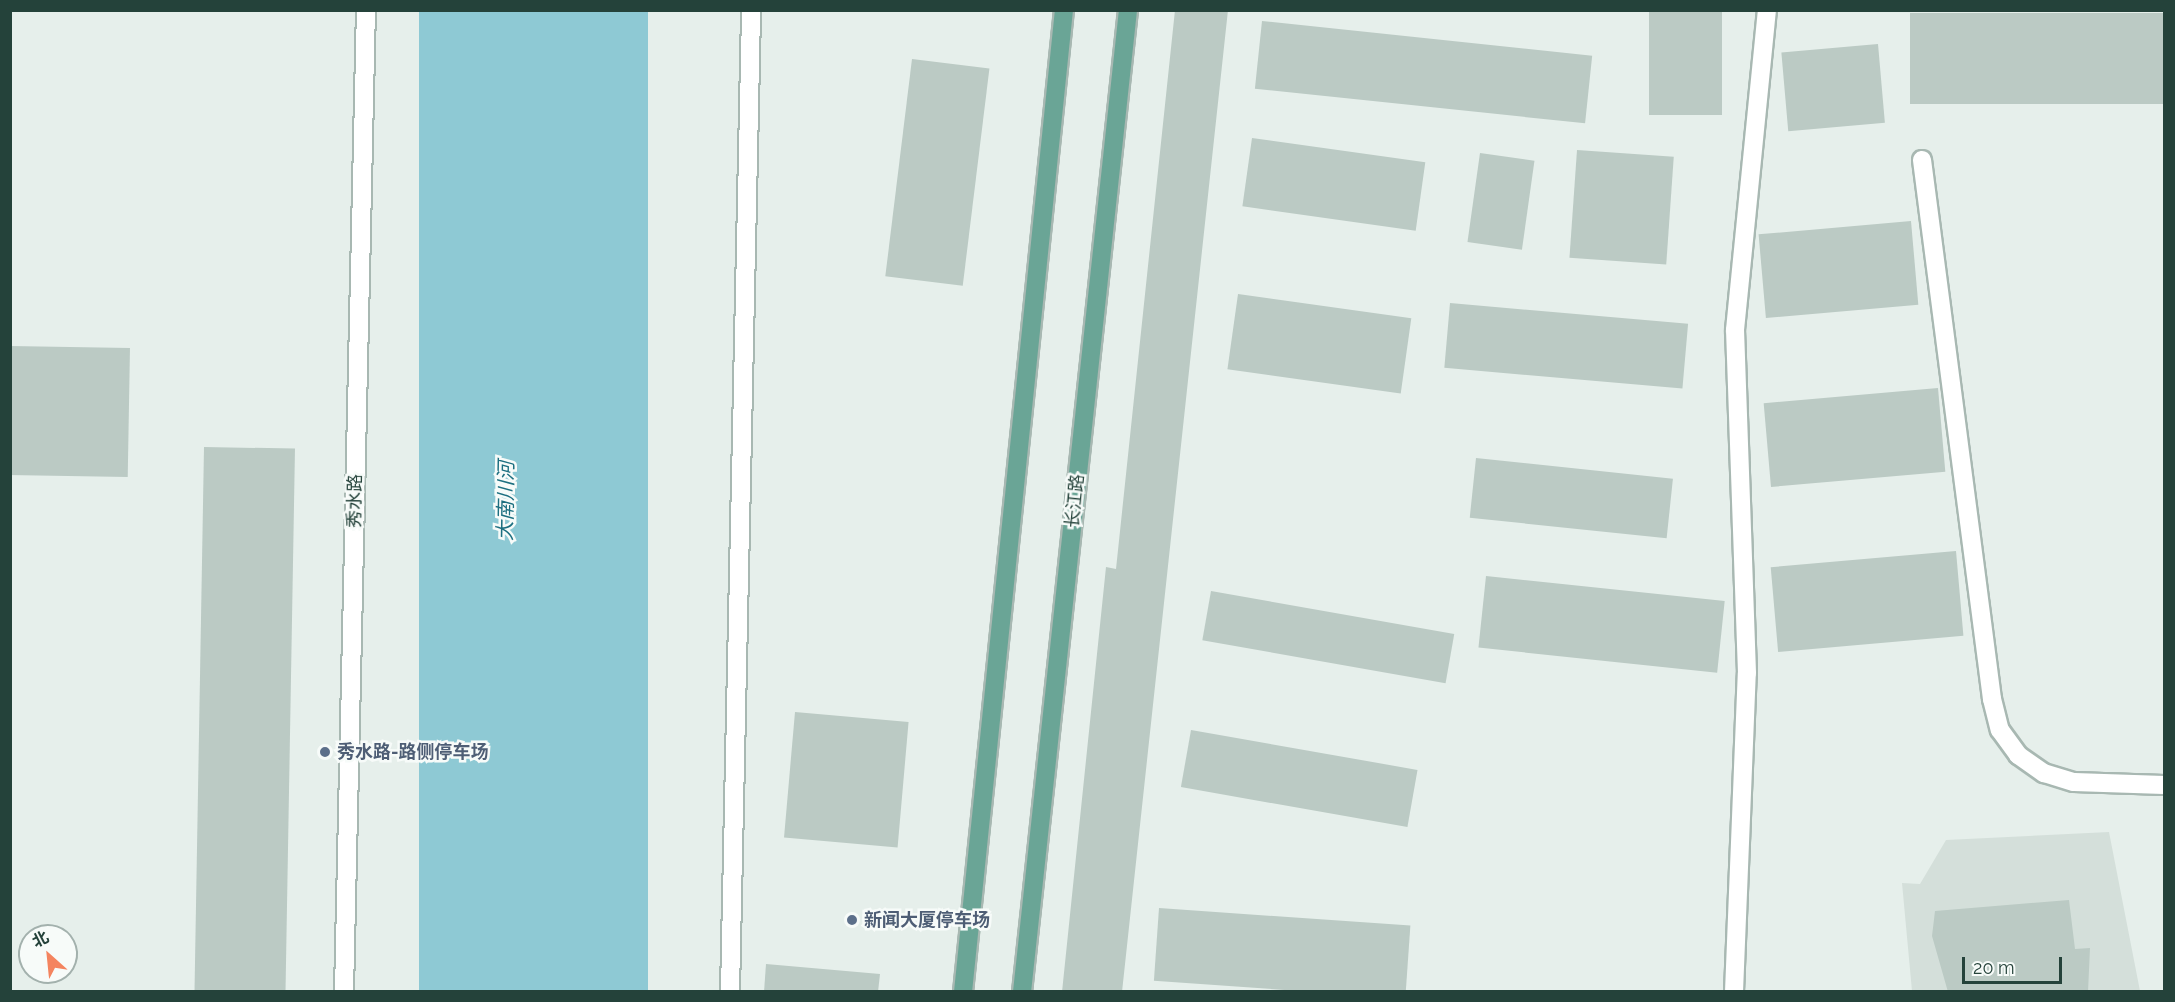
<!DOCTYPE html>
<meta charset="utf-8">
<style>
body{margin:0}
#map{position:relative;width:2175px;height:1002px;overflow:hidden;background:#e6efeb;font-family:Raleway,"Noto Sans SC",sans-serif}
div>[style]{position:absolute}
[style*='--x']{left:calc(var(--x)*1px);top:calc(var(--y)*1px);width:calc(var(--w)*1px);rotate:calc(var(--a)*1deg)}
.built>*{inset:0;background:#d4dfda}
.water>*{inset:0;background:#8ec9d4;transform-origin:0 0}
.building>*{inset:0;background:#bbcac4;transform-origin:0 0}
.roads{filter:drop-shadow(2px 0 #a8b8b2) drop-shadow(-2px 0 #a8b8b2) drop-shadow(0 2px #a8b8b2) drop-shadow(0 -2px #a8b8b2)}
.minor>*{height:18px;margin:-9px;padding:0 9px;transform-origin:9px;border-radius:9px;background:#fff}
.major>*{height:18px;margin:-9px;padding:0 9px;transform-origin:9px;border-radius:9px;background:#6aa596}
.dots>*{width:16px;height:16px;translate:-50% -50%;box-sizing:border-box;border:3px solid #f7fbf9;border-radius:50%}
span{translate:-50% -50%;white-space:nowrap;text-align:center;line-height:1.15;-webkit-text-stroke:5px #f7fbf9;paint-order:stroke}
.street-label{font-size:18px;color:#24423a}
.service-label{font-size:18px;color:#4e5e75;font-weight:700}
.left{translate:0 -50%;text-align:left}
.water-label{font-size:20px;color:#1c6f80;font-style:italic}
.frame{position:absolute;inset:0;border:12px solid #24423a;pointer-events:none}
.north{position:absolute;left:18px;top:924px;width:60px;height:60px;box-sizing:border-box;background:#f7fbf9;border:2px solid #a3b1ad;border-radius:50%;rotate:333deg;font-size:16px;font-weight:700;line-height:24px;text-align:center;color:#24423a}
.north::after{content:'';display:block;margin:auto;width:21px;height:27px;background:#f4845f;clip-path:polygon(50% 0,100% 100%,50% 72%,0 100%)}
.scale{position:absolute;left:1962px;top:957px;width:100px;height:27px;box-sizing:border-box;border:3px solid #24423a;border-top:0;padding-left:8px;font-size:18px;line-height:21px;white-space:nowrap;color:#24423a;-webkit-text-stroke:4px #f7fbf9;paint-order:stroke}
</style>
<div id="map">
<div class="built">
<div style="clip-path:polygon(2109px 832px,2140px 991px,1912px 991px,1902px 883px,1920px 884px,1946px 840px)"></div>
</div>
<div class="water">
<div style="left:419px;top:11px;width:229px;height:980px"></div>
</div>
<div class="building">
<div style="clip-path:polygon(1175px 10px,1228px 10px,1122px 992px,1062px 992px,1106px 567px,1116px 569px)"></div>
<div style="left:1649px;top:10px;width:73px;height:105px"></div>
<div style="left:2164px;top:13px;width:91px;height:254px;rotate:90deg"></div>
<div style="left:1262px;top:21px;width:332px;height:68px;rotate:6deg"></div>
<div style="left:1878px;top:44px;width:79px;height:97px;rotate:85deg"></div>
<div style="left:912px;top:59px;width:78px;height:219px;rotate:7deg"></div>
<div style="left:1252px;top:138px;width:175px;height:69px;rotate:8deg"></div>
<div style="left:1577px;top:150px;width:97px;height:108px;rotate:4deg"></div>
<div style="left:1480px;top:153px;width:55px;height:90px;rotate:8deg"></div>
<div style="left:1911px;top:221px;width:84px;height:153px;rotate:85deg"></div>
<div style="left:1238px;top:294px;width:175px;height:76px;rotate:8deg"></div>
<div style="left:1450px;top:303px;width:239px;height:65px;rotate:5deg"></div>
<div style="left:10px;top:346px;width:120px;height:129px;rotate:1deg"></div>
<div style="left:1938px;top:388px;width:84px;height:175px;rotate:85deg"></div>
<div style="left:204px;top:447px;width:91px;height:545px;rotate:1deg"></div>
<div style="left:1476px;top:458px;width:198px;height:60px;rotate:6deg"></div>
<div style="left:1956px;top:551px;width:85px;height:186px;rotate:85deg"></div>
<div style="left:1486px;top:576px;width:240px;height:72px;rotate:6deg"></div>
<div style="left:1211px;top:591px;width:247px;height:50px;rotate:10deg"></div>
<div style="left:795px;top:712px;width:114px;height:126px;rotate:5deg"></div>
<div style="left:1191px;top:730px;width:230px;height:58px;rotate:10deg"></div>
<div style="clip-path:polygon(2069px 900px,2075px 949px,2090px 948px,2088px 992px,1948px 992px,1932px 936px,1935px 911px)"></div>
<div style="left:1159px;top:908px;width:252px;height:73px;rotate:4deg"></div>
<div style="clip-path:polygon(766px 964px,880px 974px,878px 992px,764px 992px)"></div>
</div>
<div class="roads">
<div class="minor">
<div style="--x:1922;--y:160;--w:544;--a:82.6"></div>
<div style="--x:1992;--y:699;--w:32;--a:76"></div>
<div style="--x:2000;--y:730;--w:31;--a:54"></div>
<div style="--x:2018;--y:755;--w:32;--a:35"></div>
<div style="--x:2044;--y:773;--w:31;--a:17"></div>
<div style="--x:2074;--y:782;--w:90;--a:1.9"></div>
<div style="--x:344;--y:992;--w:982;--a:-88.72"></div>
<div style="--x:730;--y:992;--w:982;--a:-88.77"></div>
<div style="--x:1734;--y:992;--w:319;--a:-87.7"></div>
<div style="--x:1747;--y:673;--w:343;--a:-92"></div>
<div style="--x:1735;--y:330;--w:322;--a:-84.3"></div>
</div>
<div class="major">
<div style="--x:963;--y:992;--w:987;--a:-84.13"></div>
<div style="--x:1022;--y:992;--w:988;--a:-83.84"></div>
</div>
</div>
<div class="dots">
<div style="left:325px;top:752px;background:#5c6f8a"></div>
<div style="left:852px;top:920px;background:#5c6f8a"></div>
</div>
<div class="street-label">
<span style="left:355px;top:501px;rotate:-89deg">秀水路</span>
<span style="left:1075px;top:501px;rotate:-84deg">长江路</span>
</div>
<div class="service-label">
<span class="left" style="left:337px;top:752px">秀水路-路侧停车场</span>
<span class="left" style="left:864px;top:920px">新闻大厦停车场</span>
</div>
<div class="water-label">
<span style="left:506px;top:501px;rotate:-89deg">大南川河</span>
</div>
<div class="frame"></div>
<div class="north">北</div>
<div class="scale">20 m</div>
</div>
